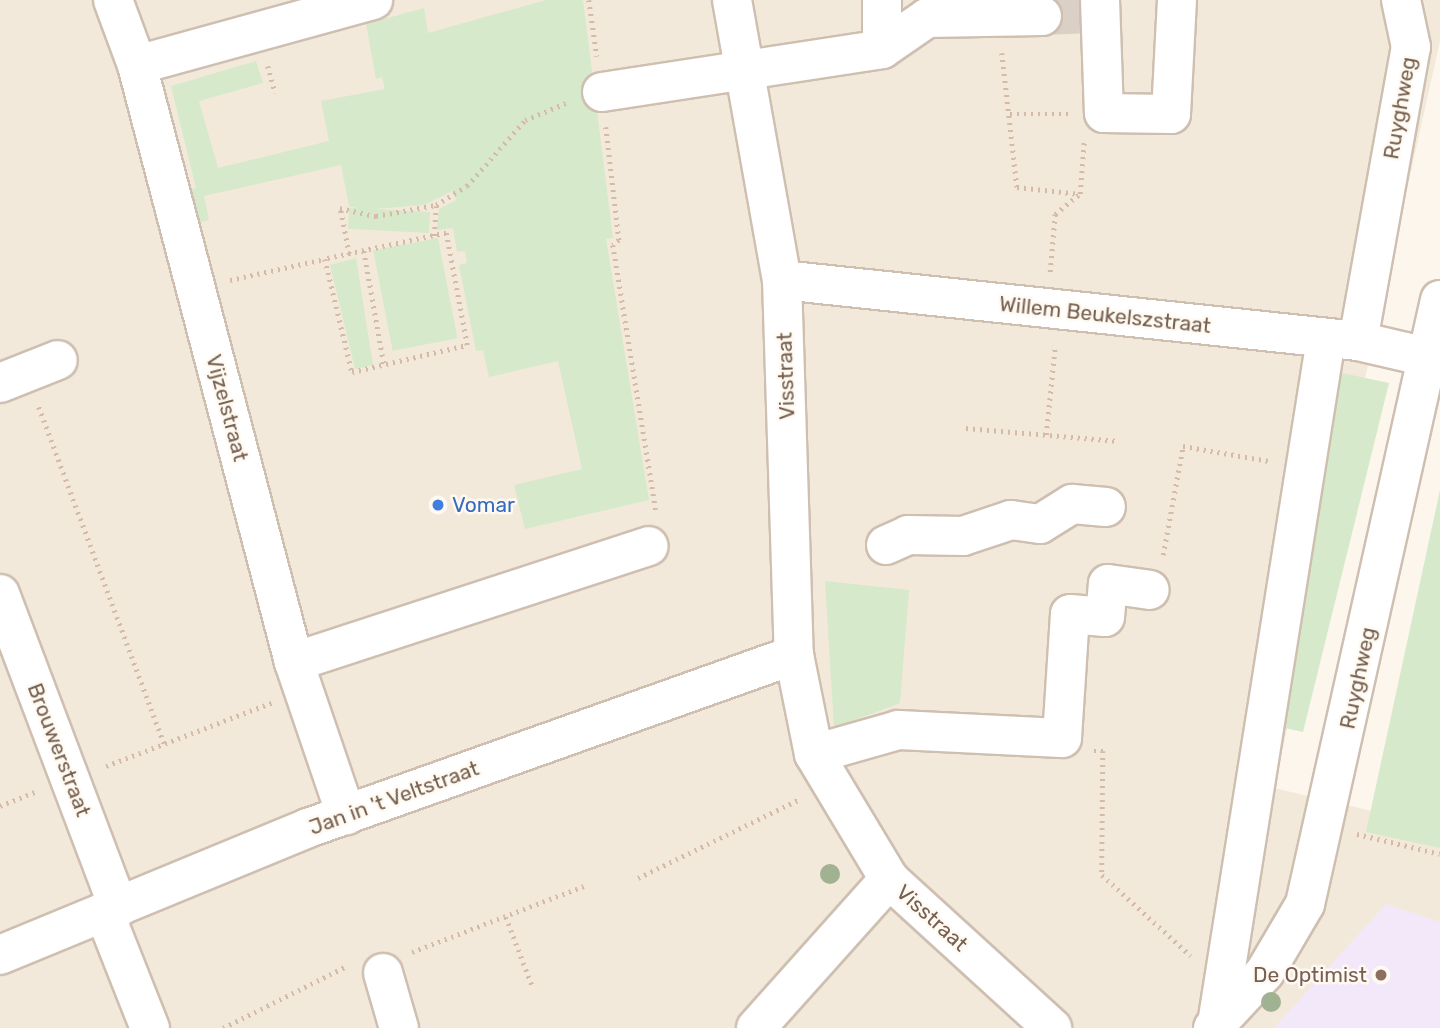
<!DOCTYPE html>
<style>
body{margin:0}
#map{position:relative;width:1440px;height:1028px;overflow:hidden;background:#fcf6ec;font-family:Rubik,sans-serif}
div>[style]{position:absolute}
[style*='--x']{left:calc(var(--x)*1px);top:calc(var(--y)*1px);width:calc(var(--w)*1px);rotate:calc(var(--a)*1deg)}
.residential>*{inset:0;background:#f3e9da}
.education>*{inset:0;background:#f3e8f9}
.green>*{inset:0;background:#d6e9ca;transform-origin:0 0}
.minor-tunnel>*{height:38px;margin-top:-19px;transform-origin:0;background:repeating-linear-gradient(90deg,#dad0c5 0 38px,transparent 0 57px)}
.path>*{height:4.5px;margin-top:-2.25px;transform-origin:0;background:repeating-linear-gradient(90deg,#d5bba7 0 2px,transparent 0 7px)}
.roads{filter:drop-shadow(2px 0 #cebfb1) drop-shadow(-2px 0 #cebfb1) drop-shadow(0 2px #cebfb1) drop-shadow(0 -2px #cebfb1)}
.minor>*{height:38px;margin:-19px;padding:0 19px;transform-origin:19px;border-radius:19px;background:#fff}
.trees>*{width:20px;height:20px;margin:-10px;border-radius:50%;background:#a0b291}
.dots>*{width:19px;height:19px;translate:-50% -50%;box-sizing:border-box;border:4px solid #fefaf2;border-radius:50%}
span{translate:-50% -50%;white-space:nowrap;text-align:center;line-height:1.15;-webkit-text-stroke:5px #fefaf2;paint-order:stroke}
.street-label{font-size:21px;color:#765f4f}
.shop-label{font-size:21px;color:#366cbe}
.left{translate:0 -50%;text-align:left}
.education-label{font-size:21px;color:#785e54}
.right{translate:-100% -50%;text-align:right}
</style>
<div id="map">
<div class="residential">
<div style="clip-path:polygon(0 0,1440px 0,1440px 41px,1274px 788px,1440px 827px,1440px 1028px,0 1028px)"></div>
</div>
<div class="education">
<div style="clip-path:polygon(1386px 904px,1440px 922px,1440px 1028px,1274px 1028px)"></div>
</div>
<div class="green">
<div style="clip-path:polygon(546px 0,583px 0,613px 238px,606px 239px,649px 500px,525px 529px,514px 485px,582px 469px,558px 361px,489px 377px,483px 350px,476px 351px,459px 265px,467px 263px,465px 251px,457px 252px,453px 228px,437px 230px,439px 209px,456px 200px,452px 191px,424px 205px,363px 210px,349px 206px,341px 165px,204px 196px,209px 220px,195px 224px,185px 191px,196px 188px,171px 86px,256px 61px,263px 83px,199px 101px,218px 168px,329px 141px,321px 101px,385px 89px,382px 77px,376px 79px,366px 24px,424px 8px,428px 33px)"></div>
<div style="left:430px;top:212px;width:21px;height:81px;rotate:93deg"></div>
<div style="left:438px;top:238px;width:102px;height:66px;rotate:79deg"></div>
<div style="clip-path:polygon(356px 258px,373px 365px,355px 369px,330px 265px)"></div>
<div style="clip-path:polygon(1328px 370px,1389px 383px,1303px 732px,1271px 725px)"></div>
<div style="clip-path:polygon(1440px 490px,1440px 848px,1366px 832px)"></div>
<div style="clip-path:polygon(825px 581px,909px 590px,900px 703px,834px 728px)"></div>
</div>
<div class="minor-tunnel">
<div style="--x:1042;--y:16;--w:49;--a:-2.3"></div>
</div>
<div class="path">
<div style="--x:589;--y:0;--w:57;--a:81.9"></div>
<div style="--x:1002;--y:53;--w:135;--a:83.6"></div>
<div style="--x:1017;--y:187;--w:63;--a:6.3"></div>
<div style="--x:268;--y:66;--w:28;--a:75"></div>
<div style="--x:1010;--y:114;--w:59;--a:0"></div>
<div style="--x:606;--y:127;--w:114;--a:83.4"></div>
<div style="--x:619;--y:240;--w:8;--a:140"></div>
<div style="--x:613;--y:245;--w:268;--a:80.8"></div>
<div style="--x:434;--y:236;--w:30;--a:-86"></div>
<div style="--x:364;--y:251;--w:116;--a:80"></div>
<div style="--x:349;--y:254;--w:47;--a:-101.1"></div>
<div style="--x:340;--y:208;--w:37;--a:13"></div>
<div style="--x:376;--y:216;--w:61;--a:-10.4"></div>
<div style="--x:436;--y:205;--w:36;--a:-32"></div>
<div style="--x:467;--y:186;--w:88;--a:-48.7"></div>
<div style="--x:525;--y:120;--w:44;--a:-22.5"></div>
<div style="--x:1050;--y:272;--w:58;--a:-85.1"></div>
<div style="--x:1055;--y:214;--w:32;--a:-39"></div>
<div style="--x:1080;--y:194;--w:52;--a:-85.6"></div>
<div style="--x:230;--y:280;--w:97;--a:-12.5"></div>
<div style="--x:325;--y:259;--w:116;--a:76.6"></div>
<div style="--x:352;--y:372;--w:118;--a:-13.2"></div>
<div style="--x:467;--y:345;--w:114;--a:-100.6"></div>
<div style="--x:446;--y:233;--w:124;--a:167.9"></div>
<div style="--x:39;--y:407;--w:359;--a:69.6"></div>
<div style="--x:966;--y:428;--w:153;--a:4.9"></div>
<div style="--x:1046;--y:435;--w:89;--a:-84.2"></div>
<div style="--x:1163;--y:555;--w:111;--a:-79.6"></div>
<div style="--x:1183;--y:446;--w:87;--a:9.9"></div>
<div style="--x:1094;--y:751;--w:9;--a:0"></div>
<div style="--x:1103;--y:751;--w:124;--a:90.5"></div>
<div style="--x:1102;--y:875;--w:120;--a:42.3"></div>
<div style="--x:106;--y:766;--w:177;--a:-20.9"></div>
<div style="--x:0;--y:806;--w:38;--a:-22"></div>
<div style="--x:1357;--y:834;--w:85;--a:13.5"></div>
<div style="--x:638;--y:878;--w:178;--a:-26"></div>
<div style="--x:506;--y:917;--w:73;--a:69.1"></div>
<div style="--x:412;--y:952;--w:184;--a:-21"></div>
<div style="--x:223;--y:1028;--w:136;--a:-26.6"></div>
</div>
<div class="roads">
<div class="minor">
<div style="--x:113;--y:0;--w:69;--a:69.7"></div>
<div style="--x:137;--y:65;--w:617;--a:75.27"></div>
<div style="--x:294;--y:662;--w:162;--a:71.2"></div>
<div style="--x:732;--y:0;--w:284;--a:79.9"></div>
<div style="--x:782;--y:280;--w:375;--a:88.2"></div>
<div style="--x:794;--y:655;--w:101;--a:78.6"></div>
<div style="--x:814;--y:754;--w:146;--a:59"></div>
<div style="--x:889;--y:879;--w:221;--a:42.4"></div>
<div style="--x:1100;--y:0;--w:113;--a:88"></div>
<div style="--x:1104;--y:113;--w:67;--a:0.9"></div>
<div style="--x:1171;--y:114;--w:114;--a:-87"></div>
<div style="--x:882;--y:49;--w:49;--a:-90"></div>
<div style="--x:137;--y:65;--w:245;--a:-15.4"></div>
<div style="--x:602;--y:92;--w:283;--a:-8.7"></div>
<div style="--x:882;--y:49;--w:55;--a:-34.6"></div>
<div style="--x:927;--y:18;--w:115;--a:-1"></div>
<div style="--x:782;--y:280;--w:579;--a:6.05"></div>
<div style="--x:1358;--y:341;--w:71;--a:13.1"></div>
<div style="--x:1358;--y:341;--w:299;--a:-79.8"></div>
<div style="--x:1411;--y:47;--w:48;--a:-102"></div>
<div style="--x:0;--y:383;--w:62;--a:-21.6"></div>
<div style="--x:886;--y:545;--w:24;--a:-24"></div>
<div style="--x:908;--y:535;--w:55;--a:1"></div>
<div style="--x:963;--y:536;--w:51;--a:-18.4"></div>
<div style="--x:1011;--y:520;--w:29;--a:8"></div>
<div style="--x:1040;--y:524;--w:38;--a:-32"></div>
<div style="--x:1072;--y:504;--w:34;--a:5"></div>
<div style="--x:0;--y:594;--w:335;--a:69.3"></div>
<div style="--x:294;--y:662;--w:373;--a:-18.1"></div>
<div style="--x:814;--y:754;--w:87;--a:-15.9"></div>
<div style="--x:898;--y:730;--w:164;--a:2.8"></div>
<div style="--x:1062;--y:738;--w:124;--a:-86.3"></div>
<div style="--x:1070;--y:614;--w:35;--a:5"></div>
<div style="--x:1105;--y:617;--w:33;--a:-85"></div>
<div style="--x:1108;--y:584;--w:42;--a:8.1"></div>
<div style="--x:104;--y:912;--w:125;--a:68.4"></div>
<div style="--x:0;--y:955;--w:333;--a:-22.4"></div>
<div style="--x:308;--y:828;--w:516;--a:-19.59"></div>
<div style="--x:383;--y:973;--w:57;--a:73.8"></div>
<div style="--x:1217;--y:1024;--w:694;--a:-80.96"></div>
<div style="--x:756;--y:1028;--w:200;--a:-48.2"></div>
<div style="--x:1213;--y:1028;--w:76;--a:-47.1"></div>
<div style="--x:1265;--y:972;--w:79;--a:-59.5"></div>
<div style="--x:1305;--y:904;--w:619;--a:-77.4"></div>
</div>
</div>
<div class="trees">
<div style="left:830px;top:874px"></div>
<div style="left:1271px;top:1002px"></div>
</div>
<div class="dots">
<div style="left:438px;top:505px;background:#3f7fe0"></div>
<div style="left:1381px;top:975px;background:#8d6e63"></div>
</div>
<div class="street-label">
<span style="left:1400px;top:108px;rotate:-80deg">Ruyghweg</span>
<span style="left:1105px;top:315px;rotate:6deg">Willem Beukelszstraat</span>
<span style="left:786px;top:376px;rotate:-92deg">Visstraat</span>
<span style="left:227px;top:408px;rotate:75deg">Vijzelstraat</span>
<span style="left:1358px;top:678px;rotate:-78deg">Ruyghweg</span>
<span style="left:59px;top:750px;rotate:69deg">Brouwerstraat</span>
<span style="left:394px;top:798px;rotate:-20deg">Jan in 't Veltstraat</span>
<span style="left:932px;top:918px;rotate:42deg">Visstraat</span>
</div>
<div class="shop-label">
<span class="left" style="left:452px;top:505px">Vomar</span>
</div>
<div class="education-label">
<span class="right" style="left:1367px;top:975px">De Optimist</span>
</div>
</div>
